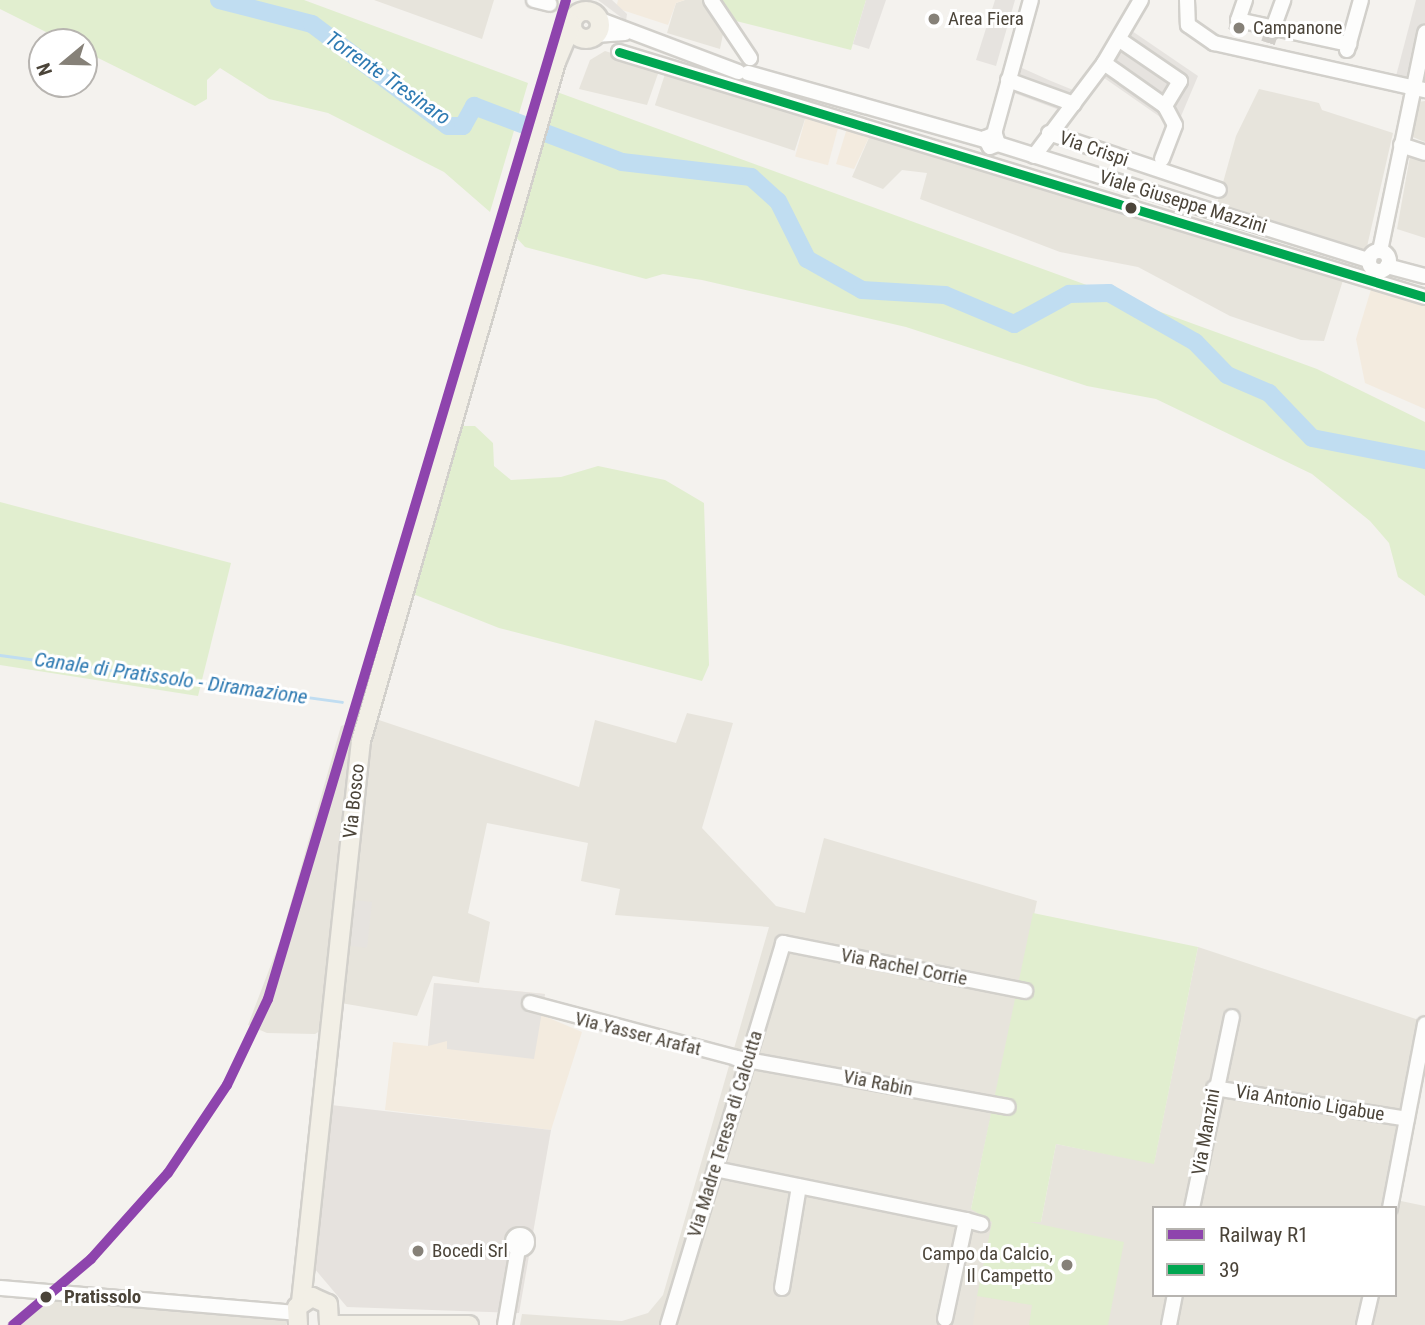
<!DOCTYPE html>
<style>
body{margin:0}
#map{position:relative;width:1425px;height:1325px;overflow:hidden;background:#f4f2ee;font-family:"Roboto Condensed",sans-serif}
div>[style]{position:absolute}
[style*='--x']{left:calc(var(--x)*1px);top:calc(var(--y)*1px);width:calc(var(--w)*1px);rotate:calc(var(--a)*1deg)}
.residential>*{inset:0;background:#e7e4dc;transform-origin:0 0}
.commercial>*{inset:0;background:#f3ebdf;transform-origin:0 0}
.industrial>*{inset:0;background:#e6e2de}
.education>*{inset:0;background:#eae5da}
.green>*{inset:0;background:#e1eecf}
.parking>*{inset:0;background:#e6e3df;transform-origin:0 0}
.stream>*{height:2.5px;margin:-1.25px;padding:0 1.25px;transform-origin:1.25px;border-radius:1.25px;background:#c0ddf1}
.river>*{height:18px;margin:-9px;padding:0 9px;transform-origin:9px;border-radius:9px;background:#c0ddf1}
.minor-tunnel>*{height:14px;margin-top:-7px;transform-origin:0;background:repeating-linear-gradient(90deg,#d2cfca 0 14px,transparent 0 21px)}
.roads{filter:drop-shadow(2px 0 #d2d0cb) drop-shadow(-2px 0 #d2d0cb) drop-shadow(0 2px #d2d0cb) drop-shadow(0 -2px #d2d0cb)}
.minor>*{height:14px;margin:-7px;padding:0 7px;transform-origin:7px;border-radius:7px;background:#fdfdfc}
.minor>.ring{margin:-7px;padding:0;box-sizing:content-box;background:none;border:14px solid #fdfdfc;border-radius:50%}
.major>*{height:18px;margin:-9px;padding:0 9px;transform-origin:9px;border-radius:9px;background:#f2efe6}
.major>.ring{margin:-9px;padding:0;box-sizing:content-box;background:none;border:18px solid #f2efe6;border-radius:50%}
.bus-1>*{height:9px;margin:-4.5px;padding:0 4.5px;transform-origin:4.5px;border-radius:4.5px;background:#00a651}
.rail-1>*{height:10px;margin:-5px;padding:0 5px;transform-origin:5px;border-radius:5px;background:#8e44ad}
.dots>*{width:19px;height:19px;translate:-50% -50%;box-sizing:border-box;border:4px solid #fff;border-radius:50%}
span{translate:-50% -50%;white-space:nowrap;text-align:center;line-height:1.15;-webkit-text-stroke:6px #fff;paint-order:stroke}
.poi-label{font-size:19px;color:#4b4439}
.left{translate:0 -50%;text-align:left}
.right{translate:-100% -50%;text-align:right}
.street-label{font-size:19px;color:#4b4439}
.stop-label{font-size:19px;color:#4b4439;font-weight:700}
.water-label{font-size:21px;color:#2e7ab2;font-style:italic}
.legend{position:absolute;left:1152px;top:1206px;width:245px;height:91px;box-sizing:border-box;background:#fff;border:2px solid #b7b4b0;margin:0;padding:9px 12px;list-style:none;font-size:21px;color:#4b4439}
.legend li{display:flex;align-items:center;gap:14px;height:35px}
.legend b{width:35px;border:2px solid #b7b4b0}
.north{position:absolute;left:28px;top:28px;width:70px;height:70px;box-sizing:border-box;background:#fff;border:2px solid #b7b4b0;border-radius:50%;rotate:251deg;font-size:19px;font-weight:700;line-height:28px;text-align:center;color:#4b4439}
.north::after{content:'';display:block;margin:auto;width:24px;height:32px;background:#868178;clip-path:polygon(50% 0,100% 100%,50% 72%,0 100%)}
</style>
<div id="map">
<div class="residential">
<div style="clip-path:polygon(374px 0,494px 0,482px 39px)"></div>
<div style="clip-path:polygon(685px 0,702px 0,723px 34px,720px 49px,667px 33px,676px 3px)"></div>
<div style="clip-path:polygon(605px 51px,660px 68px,647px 105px,579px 89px,590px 60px)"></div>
<div style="left:666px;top:71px;width:147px;height:36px;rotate:18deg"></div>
<div style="clip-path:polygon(1259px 89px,1319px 103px,1322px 110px,1393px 133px,1366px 251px,1217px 204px,1236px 136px)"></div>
<div style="clip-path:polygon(1425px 101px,1425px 142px,1410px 136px,1418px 102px)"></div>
<div style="clip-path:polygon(871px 133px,1344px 277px,1324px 341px,1301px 340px,1230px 316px,1138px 267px,1060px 252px,920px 199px,927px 173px,902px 170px,883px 189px,852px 177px)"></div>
<div style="clip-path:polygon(1410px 156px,1425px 161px,1425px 238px,1397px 229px)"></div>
<div style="clip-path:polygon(evenodd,687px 713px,733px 723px,702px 828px,776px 906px,805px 913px,824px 838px,1037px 901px,971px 1209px,1041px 1222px,1056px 1144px,1154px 1163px,1198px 947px,1425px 1022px,1396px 1200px,1425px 1206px,1425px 1325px,520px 1325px,522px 1314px,622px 1321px,648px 1313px,663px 1295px,769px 927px,615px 915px,620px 889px,581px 881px,588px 843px,487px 823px,468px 913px,490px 922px,479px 983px,433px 976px,417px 1016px,329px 1001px,330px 1025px,315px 1034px,267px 1033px,248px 1025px,280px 941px,341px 726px,370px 717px,579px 787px,595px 720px,676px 743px,687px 713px,1154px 1208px,1395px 1208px,1395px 1295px,1154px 1295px,1154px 1208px)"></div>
<div style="clip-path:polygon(62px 1288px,287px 1313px,286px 1325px,11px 1325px)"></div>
</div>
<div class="commercial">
<div style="clip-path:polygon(618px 0,685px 0,676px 3px,668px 25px,616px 8px)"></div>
<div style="left:806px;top:116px;width:34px;height:42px;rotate:15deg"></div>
<div style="clip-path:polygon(847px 128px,871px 133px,854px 169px,836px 164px)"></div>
<div style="clip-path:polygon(1372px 286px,1425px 303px,1425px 409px,1365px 383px,1356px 339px)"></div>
<div style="clip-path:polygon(434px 983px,545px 994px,542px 1015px,582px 1032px,551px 1130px,385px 1110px,393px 1042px,428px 1046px)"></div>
</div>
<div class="industrial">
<div style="clip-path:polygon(331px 1105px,551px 1130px,519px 1313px,347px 1307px,314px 1268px)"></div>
</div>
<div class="education">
<div style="clip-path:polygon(977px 1296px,1032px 1305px,1029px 1325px,973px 1325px)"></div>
</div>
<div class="green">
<div style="clip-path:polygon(0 0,304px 0,528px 83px,490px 212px,444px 172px,328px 113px,269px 99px,220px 68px,207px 80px,207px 99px,195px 106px,84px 51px,84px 42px,66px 42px,0 9px)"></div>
<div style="clip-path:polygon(721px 0,866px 0,851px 50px,732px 20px)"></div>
<div style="clip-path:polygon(557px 92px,1317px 369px,1425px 422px,1425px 596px,1398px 577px,1389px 543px,1370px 521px,1312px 474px,1156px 399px,1087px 386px,906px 327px,702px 280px,663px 274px,646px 279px,525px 247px,513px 234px)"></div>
<div style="clip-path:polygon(457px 426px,475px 426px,493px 443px,494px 466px,511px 480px,561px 477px,598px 466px,665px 480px,704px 503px,709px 665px,702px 681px,499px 628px,413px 594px)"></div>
<div style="clip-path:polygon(0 502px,231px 563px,198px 696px,0 665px)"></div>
<div style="clip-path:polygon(1033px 913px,1198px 947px,1154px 1164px,1056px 1144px,1041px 1222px,1029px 1222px,1124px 1242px,1108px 1325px,1029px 1325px,1032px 1305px,977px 1296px,992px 1222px,971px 1209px)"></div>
</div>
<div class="parking">
<div style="clip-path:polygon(598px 0,612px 0,627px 14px,626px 21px)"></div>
<div style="clip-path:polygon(866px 0,886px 0,869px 49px,853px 44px)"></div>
<div style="clip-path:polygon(995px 0,1015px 0,996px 66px,976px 60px)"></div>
<div style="clip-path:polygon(1416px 0,1425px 0,1425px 57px,1417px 82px,1396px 76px)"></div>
<div style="clip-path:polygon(1132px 31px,1198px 76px,1176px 128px,1097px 73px)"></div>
<div style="clip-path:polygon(1022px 68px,1051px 81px,1078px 92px,1062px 111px,1014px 93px)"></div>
<div style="left:354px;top:900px;width:18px;height:46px;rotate:6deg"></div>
<div style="clip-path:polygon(434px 983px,545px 994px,534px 1059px,447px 1049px,447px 1041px,428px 1046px)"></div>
</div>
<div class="stream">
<div style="--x:0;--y:655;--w:345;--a:7.8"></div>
</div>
<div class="river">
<div style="--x:219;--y:0;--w:96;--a:14.5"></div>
<div style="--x:312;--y:24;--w:170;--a:36.9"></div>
<div style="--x:448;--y:126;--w:15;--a:0"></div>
<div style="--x:463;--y:126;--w:23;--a:-61"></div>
<div style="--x:474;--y:106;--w:158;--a:20.7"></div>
<div style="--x:622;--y:162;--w:130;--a:6.6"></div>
<div style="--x:751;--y:177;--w:36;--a:42"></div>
<div style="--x:778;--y:201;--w:65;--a:63.4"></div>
<div style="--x:807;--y:259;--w:63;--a:29.4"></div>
<div style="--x:862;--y:290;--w:83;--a:3.4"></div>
<div style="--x:945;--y:295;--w:75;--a:22.8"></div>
<div style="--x:1014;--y:324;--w:63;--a:-28.6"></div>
<div style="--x:1069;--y:294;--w:40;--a:-1.4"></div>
<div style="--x:1109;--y:293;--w:99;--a:29.7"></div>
<div style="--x:1195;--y:342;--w:46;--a:45.9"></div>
<div style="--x:1227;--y:375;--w:46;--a:23.2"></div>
<div style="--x:1269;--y:393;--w:62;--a:46.3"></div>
<div style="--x:1312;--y:438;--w:115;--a:11"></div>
</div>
<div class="minor-tunnel">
<div style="--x:1235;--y:31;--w:11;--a:-75"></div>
<div style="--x:1268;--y:43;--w:13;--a:-72"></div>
</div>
<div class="roads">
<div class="minor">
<div style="--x:534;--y:0;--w:16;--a:14"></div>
<div style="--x:711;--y:0;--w:70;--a:56.1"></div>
<div style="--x:1187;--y:0;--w:25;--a:88"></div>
<div style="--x:1188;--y:25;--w:32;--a:35"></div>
<div style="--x:1214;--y:43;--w:216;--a:12.6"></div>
<div style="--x:1245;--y:0;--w:21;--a:109"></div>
<div style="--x:1238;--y:20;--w:114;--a:12.2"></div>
<div style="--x:598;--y:19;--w:150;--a:20.7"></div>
<div style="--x:1272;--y:31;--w:33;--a:-70"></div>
<div style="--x:595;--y:35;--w:30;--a:-4"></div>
<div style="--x:1347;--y:50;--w:52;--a:-74.4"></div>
<div style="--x:619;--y:52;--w:842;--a:16.91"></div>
<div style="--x:1104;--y:63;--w:75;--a:35.2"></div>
<div style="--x:1165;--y:106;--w:29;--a:-59"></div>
<div style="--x:1180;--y:81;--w:73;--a:-145.7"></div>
<div style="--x:748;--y:73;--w:246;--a:15.8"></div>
<div style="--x:1008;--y:80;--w:70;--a:20"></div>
<div style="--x:1049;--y:133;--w:179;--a:18.5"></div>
<div style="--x:994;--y:134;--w:139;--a:-74.6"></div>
<div style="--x:998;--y:144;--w:10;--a:-107"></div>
<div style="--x:995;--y:134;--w:11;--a:158"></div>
<div style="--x:985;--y:138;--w:10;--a:61"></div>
<div style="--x:990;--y:147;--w:9;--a:-21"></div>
<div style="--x:998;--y:144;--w:389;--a:17.4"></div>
<div style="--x:1401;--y:145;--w:25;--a:18"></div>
<div style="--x:1034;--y:156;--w:116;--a:-53"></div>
<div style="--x:1104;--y:63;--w:73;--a:-59.6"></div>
<div style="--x:1162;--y:159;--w:36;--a:-69"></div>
<div style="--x:1175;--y:125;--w:21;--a:-118"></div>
<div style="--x:1380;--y:251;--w:223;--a:-78.3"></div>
<div class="ring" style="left:1369px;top:251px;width:6px;height:6px"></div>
<div style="--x:1387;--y:266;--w:39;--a:15"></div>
<div style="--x:530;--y:1003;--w:213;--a:14.9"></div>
<div style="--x:736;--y:1058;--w:276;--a:10.2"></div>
<div style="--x:1214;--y:1088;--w:195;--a:9.1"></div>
<div style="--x:715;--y:1169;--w:256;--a:11.5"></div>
<div style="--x:966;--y:1220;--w:101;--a:102"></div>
<div style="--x:1192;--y:1208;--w:195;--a:-78.2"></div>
<div style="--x:1390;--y:1208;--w:187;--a:-79.2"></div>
<div style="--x:966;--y:1220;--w:16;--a:15"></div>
<div class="ring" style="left:513px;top:1235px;width:0;height:0"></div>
<div style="--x:0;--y:1288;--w:296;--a:4.8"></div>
<div style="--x:782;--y:1288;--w:103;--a:-80.5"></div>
<div style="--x:505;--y:1325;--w:77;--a:-80.3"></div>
<div style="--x:668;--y:1325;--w:399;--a:-73.2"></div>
<div style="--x:783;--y:943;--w:247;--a:11.2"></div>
<div style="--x:1169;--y:1325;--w:31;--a:-79"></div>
<div style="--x:1364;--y:1325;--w:31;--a:-77"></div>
</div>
<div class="major">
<div class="ring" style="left:572px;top:11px;width:10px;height:10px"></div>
<div style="--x:301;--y:1302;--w:564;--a:-83.9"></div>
<div style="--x:361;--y:741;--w:706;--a:-73.98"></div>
<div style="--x:556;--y:62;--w:41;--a:-67.2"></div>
<div style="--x:298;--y:1325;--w:18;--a:-93"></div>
<div style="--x:297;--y:1307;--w:18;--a:-34"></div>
<div style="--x:312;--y:1297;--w:17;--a:24"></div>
<div style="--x:328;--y:1304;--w:21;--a:87"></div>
<div style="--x:336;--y:1325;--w:133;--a:0"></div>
</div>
</div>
<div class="bus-1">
<div style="--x:619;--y:52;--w:842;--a:16.91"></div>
</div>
<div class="rail-1">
<div style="--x:13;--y:1325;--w:102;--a:-40.2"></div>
<div style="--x:91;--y:1259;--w:115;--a:-48.2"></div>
<div style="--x:168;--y:1173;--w:106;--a:-56.2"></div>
<div style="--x:227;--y:1085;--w:95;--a:-64.5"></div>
<div style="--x:268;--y:999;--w:1042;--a:-73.39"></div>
</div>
<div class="dots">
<div style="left:934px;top:19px;background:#868178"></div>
<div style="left:1239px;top:28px;background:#868178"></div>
<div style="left:1131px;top:208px;background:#4b4439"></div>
<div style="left:418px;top:1251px;background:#868178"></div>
<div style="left:1067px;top:1265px;background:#868178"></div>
<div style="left:46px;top:1297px;background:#4b4439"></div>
</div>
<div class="poi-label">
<span class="left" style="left:948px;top:19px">Area Fiera</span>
<span class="left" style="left:1253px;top:28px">Campanone</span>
<span class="left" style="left:432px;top:1251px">Bocedi Srl</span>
<span class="right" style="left:1053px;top:1265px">Campo da Calcio,<br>Il Campetto</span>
</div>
<div class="street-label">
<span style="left:1094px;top:149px;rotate:19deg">Via Crispi</span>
<span style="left:1183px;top:202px;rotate:17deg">Viale Giuseppe Mazzini</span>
<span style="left:354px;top:801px;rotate:-84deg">Via Bosco</span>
<span style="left:904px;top:967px;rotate:11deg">Via Rachel Corrie</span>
<span style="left:638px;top:1034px;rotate:14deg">Via Yasser Arafat</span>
<span style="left:878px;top:1083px;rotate:11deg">Via Rabin</span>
<span style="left:1310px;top:1103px;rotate:9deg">Via Antonio Ligabue</span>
<span style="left:1206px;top:1132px;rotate:-80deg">Via Manzini</span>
<span style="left:725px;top:1134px;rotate:-73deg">Via Madre Teresa di Calcutta</span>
</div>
<div class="stop-label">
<span class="left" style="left:64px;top:1297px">Pratissolo</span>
</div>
<div class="water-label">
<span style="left:388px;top:78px;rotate:35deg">Torrente Tresinaro</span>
<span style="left:171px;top:678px;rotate:8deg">Canale di Pratissolo - Diramazione</span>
</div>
<ul class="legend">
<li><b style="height:9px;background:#8e44ad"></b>Railway R1</li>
<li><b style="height:9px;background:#00a651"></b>39</li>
</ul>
<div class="north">N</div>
</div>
